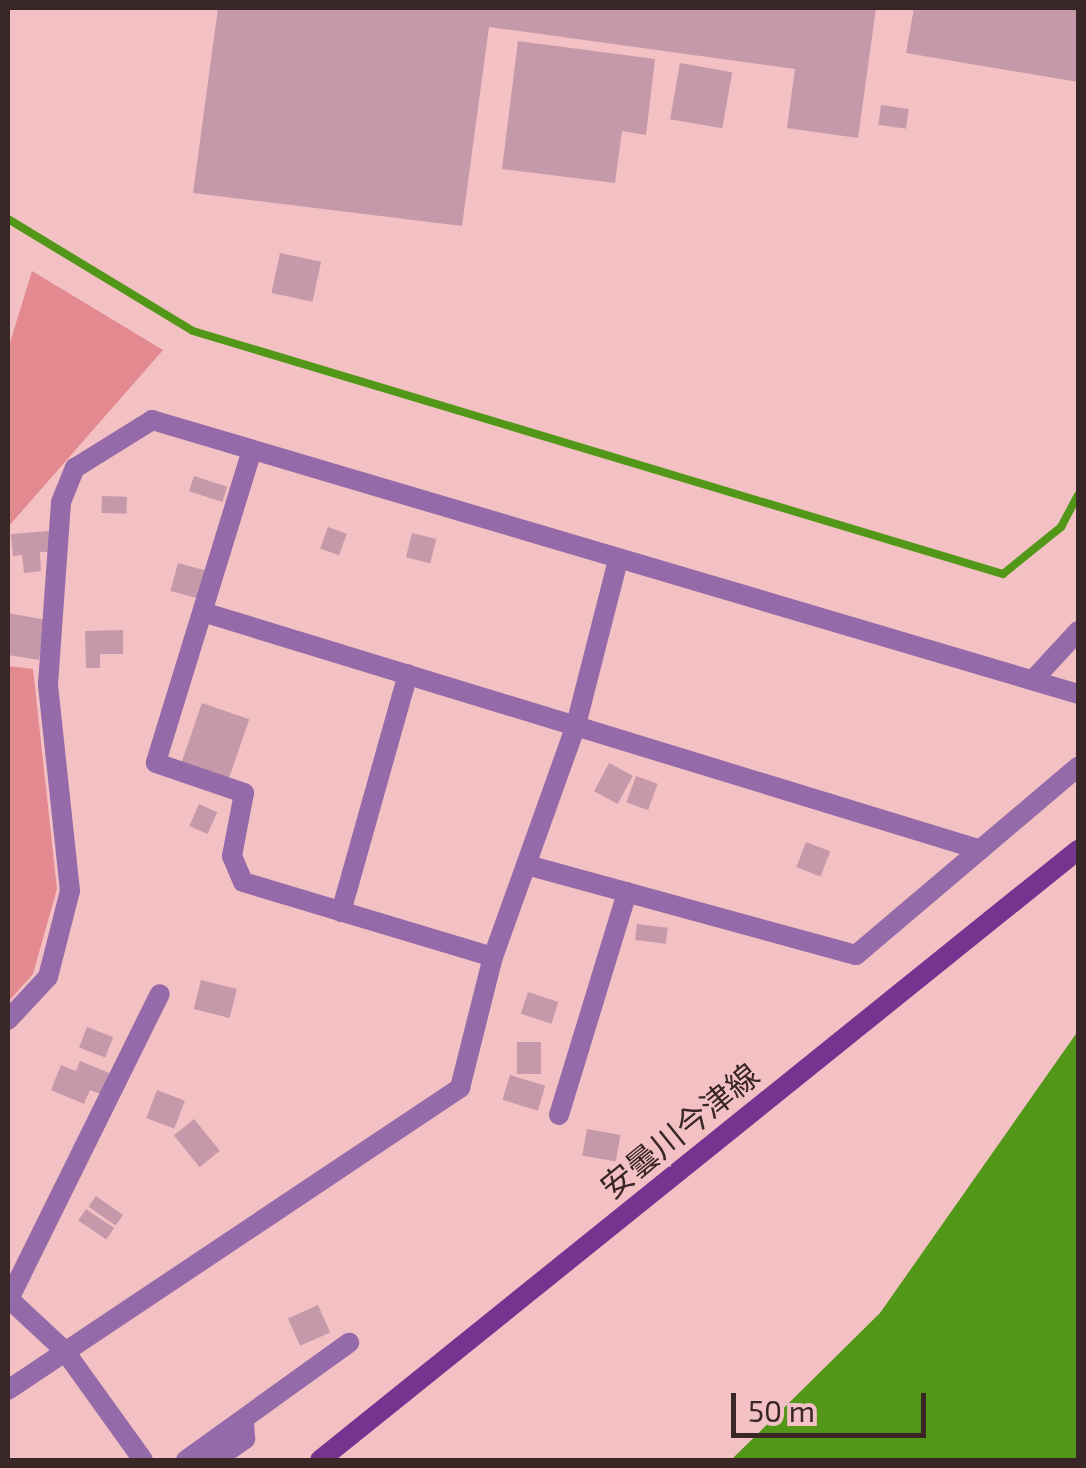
<!DOCTYPE html>
<meta charset="utf-8">
<style>
body{margin:0}
#map{position:relative;width:1086px;height:1468px;overflow:hidden;background:#f3c1c4;font-family:"Exo 2","Noto Sans JP",sans-serif}
div>[style]{position:absolute}
[style*='--x']{left:calc(var(--x)*1px);top:calc(var(--y)*1px);width:calc(var(--w)*1px);rotate:calc(var(--a)*1deg)}
.green>*{inset:0;background:#e38a91}
.water>*{inset:0;background:#529717}
.stream>*{height:8px;margin:-4px;padding:0 4px;transform-origin:4px;border-radius:4px;background:#529717}
.building>*{inset:0;background:#c599a9;transform-origin:0 0}
.minor>*{height:20px;margin:-10px;padding:0 10px;transform-origin:10px;border-radius:10px;background:#956aa8}
.secondary>*{height:20px;margin:-10px;padding:0 10px;transform-origin:10px;border-radius:10px;background:#763491}
span{translate:-50% -50%;white-space:nowrap;text-align:center;line-height:1.15;-webkit-text-stroke:10px #f3c1c4;paint-order:stroke}
.street-label{font-size:32px;color:#392728}
.frame{position:absolute;inset:0;border:10px solid #392728;pointer-events:none}
.scale{position:absolute;left:731px;top:1393px;width:195px;height:45px;box-sizing:border-box;border:5px solid #392728;border-top:0;padding-left:12px;font-size:30px;line-height:35px;white-space:nowrap;color:#392728;-webkit-text-stroke:8px #f3c1c4;paint-order:stroke}
</style>
<div id="map">
<div class="green">
<div style="clip-path:polygon(32px 271px,163px 350px,8px 527px,8px 349px)"></div>
<div style="clip-path:polygon(8px 666px,33px 669px,57px 889px,33px 974px,8px 1002px)"></div>
</div>
<div class="water">
<div style="clip-path:polygon(1078px 1031px,1078px 1460px,731px 1460px,880px 1313px)"></div>
</div>
<div class="stream">
<div style="--x:8;--y:219;--w:216;--a:31.2"></div>
<div style="--x:193;--y:331;--w:846;--a:16.7"></div>
<div style="--x:1003;--y:574;--w:75;--a:-39"></div>
<div style="--x:1061;--y:527;--w:36;--a:-62"></div>
</div>
<div class="building">
<div style="clip-path:polygon(218px 8px,876px 8px,858px 138px,787px 128px,795px 69px,489px 27px,462px 226px,193px 193px)"></div>
<div style="clip-path:polygon(914px 8px,1078px 8px,1078px 82px,906px 53px)"></div>
<div style="clip-path:polygon(518px 41px,655px 59px,646px 135px,622px 131px,615px 183px,502px 169px)"></div>
<div style="left:680px;top:63px;width:53px;height:57px;rotate:10deg"></div>
<div style="left:881px;top:105px;width:28px;height:20px;rotate:8deg"></div>
<div style="left:280px;top:253px;width:42px;height:41px;rotate:12deg"></div>
<div style="left:194px;top:476px;width:35px;height:16px;rotate:18deg"></div>
<div style="left:102px;top:496px;width:25px;height:17px;rotate:2deg"></div>
<div style="left:328px;top:527px;width:20px;height:23px;rotate:20deg"></div>
<div style="clip-path:polygon(49px 531px,51px 552px,40px 552px,41px 571px,24px 573px,22px 555px,13px 556px,11px 534px)"></div>
<div style="left:412px;top:533px;width:25px;height:25px;rotate:14deg"></div>
<div style="left:178px;top:563px;width:30px;height:29px;rotate:15deg"></div>
<div style="clip-path:polygon(8px 613px,46px 620px,39px 660px,8px 655px)"></div>
<div style="clip-path:polygon(123px 630px,123px 654px,100px 654px,100px 668px,86px 668px,85px 631px)"></div>
<div style="left:202px;top:703px;width:50px;height:66px;rotate:19deg"></div>
<div style="left:609px;top:763px;width:27px;height:32px;rotate:28deg"></div>
<div style="left:636px;top:776px;width:23px;height:28px;rotate:20deg"></div>
<div style="left:199px;top:804px;width:20px;height:24px;rotate:24deg"></div>
<div style="left:806px;top:842px;width:26px;height:27px;rotate:21deg"></div>
<div style="left:637px;top:924px;width:31px;height:16px;rotate:7deg"></div>
<div style="left:201px;top:980px;width:37px;height:30px;rotate:14deg"></div>
<div style="left:528px;top:992px;width:32px;height:23px;rotate:18deg"></div>
<div style="left:87px;top:1027px;width:28px;height:22px;rotate:21deg"></div>
<div style="left:541px;top:1042px;width:32px;height:24px;rotate:90deg"></div>
<div style="clip-path:polygon(80px 1061px,112px 1074px,103px 1095px,90px 1090px,84px 1104px,51px 1090px,61px 1065px,76px 1071px)"></div>
<div style="left:510px;top:1075px;width:37px;height:26px;rotate:17deg"></div>
<div style="left:157px;top:1090px;width:30px;height:30px;rotate:21deg"></div>
<div style="left:194px;top:1119px;width:41px;height:26px;rotate:51deg"></div>
<div style="left:587px;top:1129px;width:34px;height:27px;rotate:10deg"></div>
<div style="left:96px;top:1196px;width:33px;height:13px;rotate:35deg"></div>
<div style="left:86px;top:1209px;width:34px;height:14px;rotate:34deg"></div>
<div style="left:318px;top:1305px;width:30px;height:33px;rotate:66deg"></div>
</div>
<div class="minor">
<div style="--x:252;--y:450;--w:327;--a:107.1"></div>
<div style="--x:156;--y:763;--w:93;--a:18.8"></div>
<div style="--x:244;--y:793;--w:64;--a:100.8"></div>
<div style="--x:232;--y:856;--w:28;--a:67"></div>
<div style="--x:243;--y:882;--w:261;--a:16.7"></div>
<div style="--x:206;--y:613;--w:810;--a:17"></div>
<div style="--x:1033;--y:680;--w:67;--a:-47.4"></div>
<div style="--x:527;--y:865;--w:341;--a:15.3"></div>
<div style="--x:856;--y:955;--w:291;--a:-40.3"></div>
<div style="--x:341;--y:912;--w:247;--a:-74.3"></div>
<div style="--x:8;--y:1020;--w:59;--a:-47.1"></div>
<div style="--x:48;--y:977;--w:89;--a:-75.7"></div>
<div style="--x:70;--y:891;--w:208;--a:-96.1"></div>
<div style="--x:48;--y:684;--w:182;--a:-85.9"></div>
<div style="--x:61;--y:502;--w:37;--a:-68"></div>
<div style="--x:75;--y:468;--w:91;--a:-31.9"></div>
<div style="--x:152;--y:420;--w:966;--a:16.48"></div>
<div style="--x:559;--y:1115;--w:233;--a:-73"></div>
<div style="--x:8;--y:1298;--w:76;--a:42.9"></div>
<div style="--x:64;--y:1350;--w:135;--a:54.3"></div>
<div style="--x:9;--y:1299;--w:340;--a:-63.7"></div>
<div style="--x:8;--y:1390;--w:544;--a:-33.75"></div>
<div style="--x:460;--y:1088;--w:135;--a:-75.9"></div>
<div style="--x:493;--y:957;--w:246;--a:-70.3"></div>
<div style="--x:576;--y:725;--w:170;--a:-75.7"></div>
<div style="--x:186;--y:1460;--w:201;--a:-35.7"></div>
<div style="--x:215;--y:1460;--w:37;--a:-35"></div>
<div style="--x:245;--y:1439;--w:20;--a:-93"></div>
</div>
<div class="secondary">
<div style="--x:320;--y:1460;--w:973;--a:-38.83"></div>
</div>
<div class="street-label">
<span style="left:679px;top:1130px;rotate:-39deg">安曇川今津線</span>
</div>
<div class="frame"></div>
<div class="scale">50 m</div>
</div>
